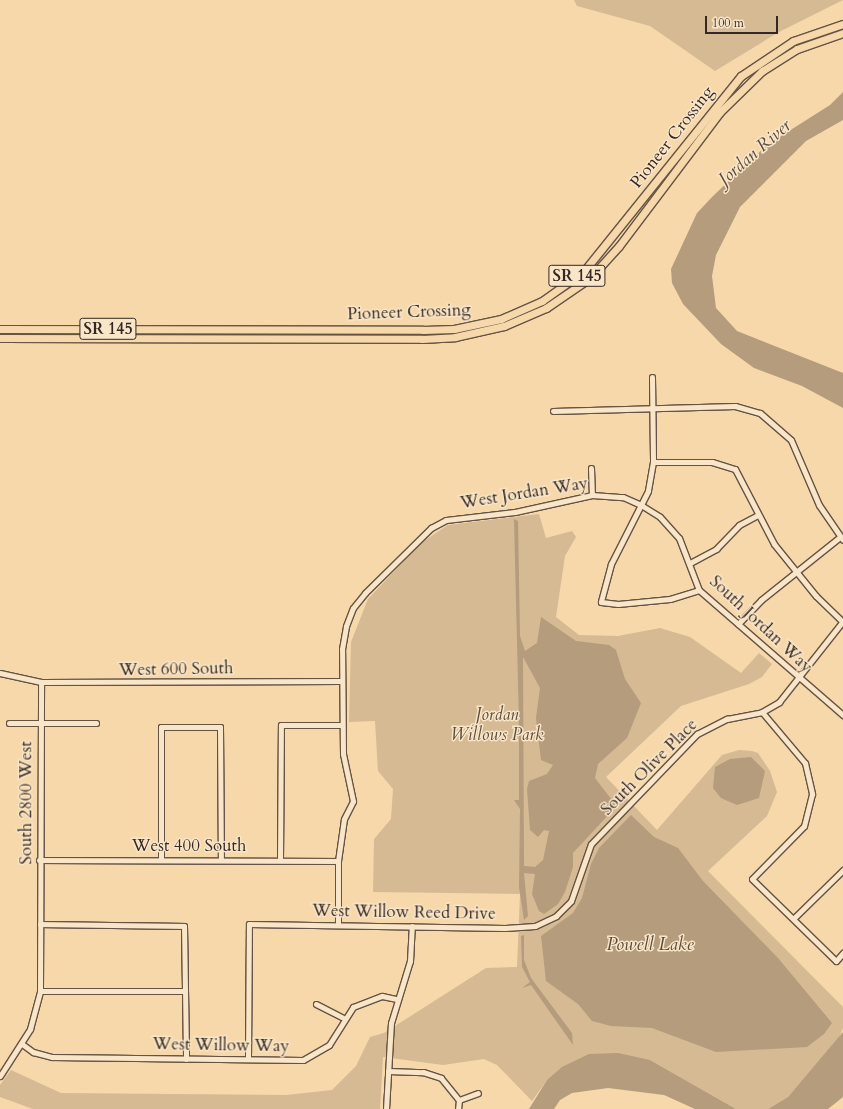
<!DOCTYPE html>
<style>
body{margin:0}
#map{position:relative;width:843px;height:1109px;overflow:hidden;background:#f6d8ab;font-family:Cardo,serif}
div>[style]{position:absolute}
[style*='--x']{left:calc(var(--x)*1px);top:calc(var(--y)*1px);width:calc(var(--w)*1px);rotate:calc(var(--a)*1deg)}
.green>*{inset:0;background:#d5ba94}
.water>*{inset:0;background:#b49c7c}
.roads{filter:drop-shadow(1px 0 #655344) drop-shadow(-1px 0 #655344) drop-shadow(0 1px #655344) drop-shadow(0 -1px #655344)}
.minor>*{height:5px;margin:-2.5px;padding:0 2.5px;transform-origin:2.5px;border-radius:2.5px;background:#f9e6c8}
.highway>*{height:7px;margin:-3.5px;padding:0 3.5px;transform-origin:3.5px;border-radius:3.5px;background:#f6d8ab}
span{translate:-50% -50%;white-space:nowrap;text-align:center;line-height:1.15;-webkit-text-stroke:3px #f9e6c8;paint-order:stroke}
.shield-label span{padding:1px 3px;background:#f9e6c8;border:1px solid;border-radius:3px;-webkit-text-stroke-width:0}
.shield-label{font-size:16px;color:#352722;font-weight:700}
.street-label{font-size:17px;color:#352722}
.park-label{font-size:17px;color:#5d4c3e;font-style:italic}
.water-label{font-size:18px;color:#5b4a3d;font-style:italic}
.scale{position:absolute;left:705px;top:16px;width:73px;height:18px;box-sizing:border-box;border:2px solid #352722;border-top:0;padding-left:5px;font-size:12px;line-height:14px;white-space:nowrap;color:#352722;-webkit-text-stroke:3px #f9e6c8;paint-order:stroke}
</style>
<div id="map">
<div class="green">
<div style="clip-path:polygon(574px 0,843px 0,779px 32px,715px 71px,650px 26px,577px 6px)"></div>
<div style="clip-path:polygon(539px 514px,546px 538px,572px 531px,576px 537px,565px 556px,556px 617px,579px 635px,618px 636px,660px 628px,690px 637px,741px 673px,759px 653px,772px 664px,762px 677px,749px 684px,681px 706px,606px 777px,657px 830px,722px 755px,739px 750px,752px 751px,758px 753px,770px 771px,777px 792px,767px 816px,708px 871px,843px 1007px,843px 1028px,839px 1038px,788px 1097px,768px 1109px,736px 1109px,650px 1060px,547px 1080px,532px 1101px,497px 1065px,484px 1059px,443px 1065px,383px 1057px,380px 1109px,33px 1109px,0 1097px,0 1085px,11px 1070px,61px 1093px,286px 1095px,332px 1090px,356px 1066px,370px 1037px,384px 1033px,486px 968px,517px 967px,520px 894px,373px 892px,374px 839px,391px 819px,393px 789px,378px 771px,375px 721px,349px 722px,351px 642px,368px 599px,421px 543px,448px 525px)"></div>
</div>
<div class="water">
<div style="clip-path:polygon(843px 92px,843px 120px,806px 141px,740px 207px,716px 255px,712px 276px,716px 308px,737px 331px,843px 373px,843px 408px,802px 386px,754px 368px,721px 344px,683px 304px,672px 283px,671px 269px,697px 213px,713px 196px,767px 145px,830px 105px)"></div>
<div style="clip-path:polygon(evenodd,514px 519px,518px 521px,520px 636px,525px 651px,537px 643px,541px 617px,576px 641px,609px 645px,616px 650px,625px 679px,641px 703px,627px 738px,598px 764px,595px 778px,615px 804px,612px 811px,573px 853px,573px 867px,565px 892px,558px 904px,544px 914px,539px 911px,532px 894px,535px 874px,524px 873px,528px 916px,524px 920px,519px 887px,520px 809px,514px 800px,519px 800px,519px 735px,515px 731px,519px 724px,514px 519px,523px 657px,540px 688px,536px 718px,541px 760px,553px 765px,547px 774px,529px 781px,527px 789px,530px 830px,538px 837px,544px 830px,549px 831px,543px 860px,535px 867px,524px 866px,523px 657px)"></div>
<div style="clip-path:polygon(751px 757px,765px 771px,759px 798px,737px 805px,721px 798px,713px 788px,715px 767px,730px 759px)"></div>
<div style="clip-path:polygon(631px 815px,654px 837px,678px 848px,703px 881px,778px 958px,832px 1023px,824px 1034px,807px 1047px,716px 1052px,652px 1028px,611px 1026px,592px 1021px,578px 1004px,546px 981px,541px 936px,573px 913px,582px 898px,591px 864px,599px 848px)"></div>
<div style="clip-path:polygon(524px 935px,524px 960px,531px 978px,572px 1033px,573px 1045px,531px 985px,522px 988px,530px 982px,522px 967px,521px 936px)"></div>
<div style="clip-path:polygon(843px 1032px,843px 1097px,828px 1109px,768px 1109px,788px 1097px)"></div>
<div style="clip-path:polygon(618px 1053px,650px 1060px,736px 1109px,695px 1109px,664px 1095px,608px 1088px,572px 1093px,560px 1100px,554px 1109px,529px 1109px,547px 1080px,562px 1067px,589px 1054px)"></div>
</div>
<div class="roads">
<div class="minor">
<div style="--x:652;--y:377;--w:85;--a:89.3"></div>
<div style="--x:653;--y:462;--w:29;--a:100"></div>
<div style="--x:648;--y:491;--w:82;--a:116.9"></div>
<div style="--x:611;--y:564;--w:39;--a:105"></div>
<div style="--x:601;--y:602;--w:17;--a:7"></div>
<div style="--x:618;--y:604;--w:52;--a:-5.5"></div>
<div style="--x:670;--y:599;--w:30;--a:-17"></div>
<div style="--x:553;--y:411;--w:182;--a:-1.6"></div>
<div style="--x:735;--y:406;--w:26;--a:16"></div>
<div style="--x:760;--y:413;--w:41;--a:41.1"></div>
<div style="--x:791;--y:440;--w:71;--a:66.7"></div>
<div style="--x:819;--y:505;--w:42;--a:55.6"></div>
<div style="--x:653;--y:462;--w:59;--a:0"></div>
<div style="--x:712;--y:462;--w:24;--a:17"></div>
<div style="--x:735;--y:469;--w:85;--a:62.5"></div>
<div style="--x:774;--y:544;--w:67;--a:51.1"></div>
<div style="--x:816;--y:596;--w:37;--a:44"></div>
<div style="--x:591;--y:468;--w:27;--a:88"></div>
<div style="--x:690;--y:563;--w:30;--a:-28"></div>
<div style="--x:716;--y:549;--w:33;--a:-46"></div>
<div style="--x:739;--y:525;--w:21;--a:-28"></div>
<div style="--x:738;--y:624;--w:33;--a:-46"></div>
<div style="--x:761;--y:600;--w:101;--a:-38.6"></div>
<div style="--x:0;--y:673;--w:42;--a:12.4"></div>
<div style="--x:41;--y:682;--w:301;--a:-0.2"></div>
<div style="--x:762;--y:712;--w:67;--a:49.9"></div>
<div style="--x:805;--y:763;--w:32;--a:77"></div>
<div style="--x:812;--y:794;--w:33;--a:104"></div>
<div style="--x:804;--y:826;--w:74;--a:134.5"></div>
<div style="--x:752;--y:879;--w:117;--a:44.3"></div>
<div style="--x:836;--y:961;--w:11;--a:-49"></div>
<div style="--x:9;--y:723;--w:87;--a:0"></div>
<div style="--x:39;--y:860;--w:299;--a:0.2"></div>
<div style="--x:161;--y:860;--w:133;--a:-90"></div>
<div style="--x:161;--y:727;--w:59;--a:0"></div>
<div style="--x:220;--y:727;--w:133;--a:89.6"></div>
<div style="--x:280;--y:860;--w:135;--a:-89.6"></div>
<div style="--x:281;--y:725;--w:61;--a:0"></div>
<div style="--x:794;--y:918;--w:69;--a:-44.4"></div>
<div style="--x:40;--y:924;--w:144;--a:0.8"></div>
<div style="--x:184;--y:926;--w:133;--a:89.1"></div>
<div style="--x:338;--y:925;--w:64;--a:-90"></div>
<div style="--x:338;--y:861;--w:42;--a:-81.9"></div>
<div style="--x:344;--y:819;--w:20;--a:-63"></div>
<div style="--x:353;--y:801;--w:48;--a:-102"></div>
<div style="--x:343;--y:754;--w:105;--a:-90.5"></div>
<div style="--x:342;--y:649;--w:23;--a:-80"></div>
<div style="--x:346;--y:626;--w:19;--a:-69"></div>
<div style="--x:353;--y:608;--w:19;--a:-51"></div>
<div style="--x:365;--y:593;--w:93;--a:-44.6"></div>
<div style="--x:431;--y:528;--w:17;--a:-28"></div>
<div style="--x:446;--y:520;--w:69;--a:-6.6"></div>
<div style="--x:515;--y:512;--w:79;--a:-12.4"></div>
<div style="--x:592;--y:495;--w:31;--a:4"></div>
<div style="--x:623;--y:497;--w:20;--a:24"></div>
<div style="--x:641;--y:505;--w:22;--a:32"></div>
<div style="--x:660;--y:517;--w:28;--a:48"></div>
<div style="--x:679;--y:538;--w:56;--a:69"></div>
<div style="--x:699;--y:590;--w:191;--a:41"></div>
<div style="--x:40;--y:991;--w:145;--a:0"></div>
<div style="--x:316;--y:1004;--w:30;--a:27"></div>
<div style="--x:22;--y:1044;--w:14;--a:36"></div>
<div style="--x:33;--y:1052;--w:20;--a:15"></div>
<div style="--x:52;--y:1057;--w:251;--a:0.7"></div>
<div style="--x:303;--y:1060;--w:30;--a:-30"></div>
<div style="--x:329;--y:1045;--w:45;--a:-57.7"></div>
<div style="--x:353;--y:1007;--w:31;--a:-21"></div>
<div style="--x:382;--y:996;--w:14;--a:12"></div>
<div style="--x:248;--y:1059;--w:135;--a:-89.6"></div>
<div style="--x:249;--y:924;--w:256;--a:0.9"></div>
<div style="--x:505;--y:928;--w:30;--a:-4"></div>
<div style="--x:535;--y:926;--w:23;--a:-25"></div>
<div style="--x:556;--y:916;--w:21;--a:-45"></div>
<div style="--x:571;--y:901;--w:60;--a:-70.7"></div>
<div style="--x:591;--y:844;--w:153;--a:-46.1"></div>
<div style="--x:697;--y:734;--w:34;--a:-27"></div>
<div style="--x:727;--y:719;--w:36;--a:-11"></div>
<div style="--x:762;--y:712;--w:20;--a:-30"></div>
<div style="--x:779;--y:702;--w:103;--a:-51.7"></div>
<div style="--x:388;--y:1071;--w:35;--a:2"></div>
<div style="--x:423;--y:1072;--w:19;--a:18"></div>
<div style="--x:441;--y:1078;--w:28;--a:51"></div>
<div style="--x:459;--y:1100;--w:9;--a:96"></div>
<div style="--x:0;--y:1076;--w:56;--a:-57.4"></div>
<div style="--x:30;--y:1029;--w:39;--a:-75"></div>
<div style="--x:40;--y:991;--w:309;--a:-89.8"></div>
<div style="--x:459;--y:1100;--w:20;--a:-20"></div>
<div style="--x:386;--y:1109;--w:86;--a:-86.7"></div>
<div style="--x:391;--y:1023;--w:65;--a:-73"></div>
<div style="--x:410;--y:961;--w:35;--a:-87"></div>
</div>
<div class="highway">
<div style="--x:0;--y:329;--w:423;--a:0.1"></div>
<div style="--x:423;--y:330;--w:31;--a:-2"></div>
<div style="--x:454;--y:329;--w:48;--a:-12"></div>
<div style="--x:501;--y:319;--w:45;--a:-23.7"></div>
<div style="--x:542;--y:301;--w:52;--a:-35.5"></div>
<div style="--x:584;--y:271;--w:250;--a:-51.2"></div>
<div style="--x:741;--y:76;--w:63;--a:-33.9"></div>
<div style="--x:793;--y:41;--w:53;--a:-18.8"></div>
<div style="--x:0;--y:338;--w:422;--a:0.1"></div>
<div style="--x:422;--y:339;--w:33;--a:-3"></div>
<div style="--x:455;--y:337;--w:50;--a:-12.7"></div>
<div style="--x:504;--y:326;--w:46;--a:-23.2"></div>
<div style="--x:546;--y:308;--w:53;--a:-34.3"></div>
<div style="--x:590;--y:278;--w:43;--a:-47.8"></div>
<div style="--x:619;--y:246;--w:168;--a:-53"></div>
<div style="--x:720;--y:112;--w:59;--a:-44.3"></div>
<div style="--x:762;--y:71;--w:41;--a:-32.2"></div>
<div style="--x:797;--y:49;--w:49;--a:-19.2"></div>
</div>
</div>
<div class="shield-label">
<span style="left:577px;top:276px">SR 145</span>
<span style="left:108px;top:329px">SR 145</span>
</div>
<div class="street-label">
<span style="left:672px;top:137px;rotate:-52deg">Pioneer Crossing</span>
<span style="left:409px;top:312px;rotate:-2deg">Pioneer Crossing</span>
<span style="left:524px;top:493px;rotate:-9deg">West Jordan Way</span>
<span style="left:761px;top:624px;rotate:43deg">South Jordan Way</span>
<span style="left:176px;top:669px;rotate:-1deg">West 600 South</span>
<span style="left:649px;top:767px;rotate:-45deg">South Olive Place</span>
<span style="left:26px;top:803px;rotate:-90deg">South 2800 West</span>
<span style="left:189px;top:846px">West 400 South</span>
<span style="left:404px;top:912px;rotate:1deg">West Willow Reed Drive</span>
<span style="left:221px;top:1045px;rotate:1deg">West Willow Way</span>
</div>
<div class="park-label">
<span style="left:497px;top:725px">Jordan<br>Willows Park</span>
</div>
<div class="water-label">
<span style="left:755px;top:153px;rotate:-41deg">Jordan River</span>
<span style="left:650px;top:945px">Powell Lake</span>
</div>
<div class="scale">100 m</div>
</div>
